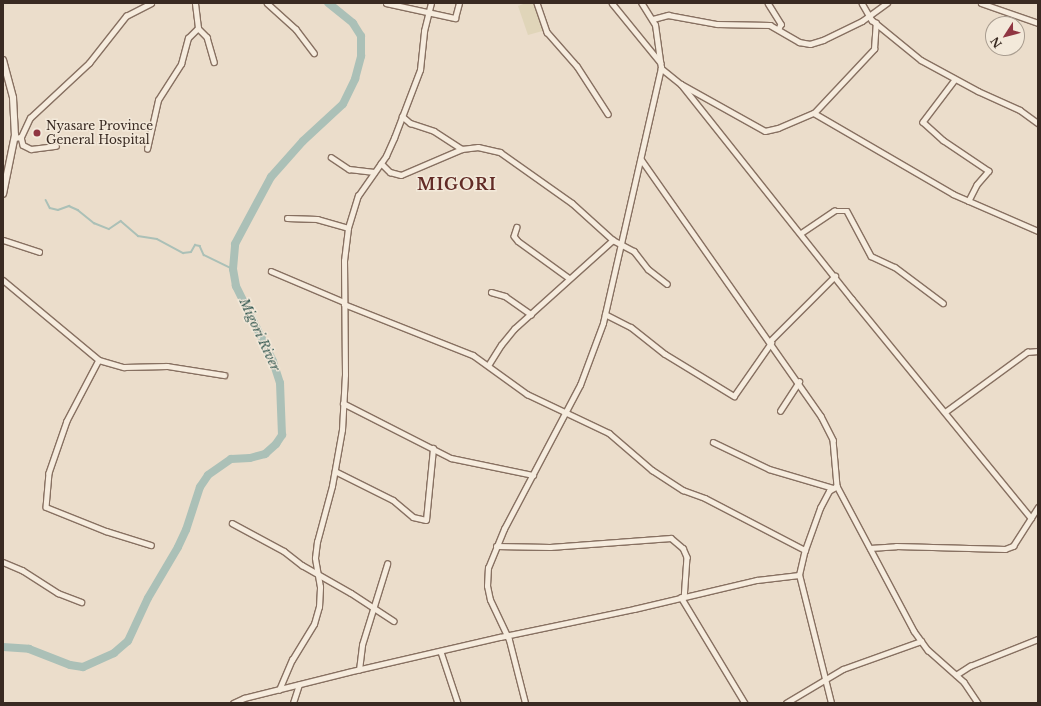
<!DOCTYPE html>
<style>
body{margin:0}
#map{position:relative;width:1041px;height:706px;overflow:hidden;background:#ebddcb;font-family:"Libre Baskerville",serif}
div>[style]{position:absolute}
[style*='--x']{left:calc(var(--x)*1px);top:calc(var(--y)*1px);width:calc(var(--w)*1px);rotate:calc(var(--a)*1deg)}
.farmland>*{inset:0;background:#e0d5b9}
.stream>*{height:1.5px;margin:-0.75px;padding:0 0.75px;transform-origin:0.75px;border-radius:0.75px;background:#abc0b7}
.river>*{height:8px;margin:-4px;padding:0 4px;transform-origin:4px;border-radius:4px;background:#abc0b7}
.roads{filter:drop-shadow(1px 0 #877061) drop-shadow(-1px 0 #877061) drop-shadow(0 1px #877061) drop-shadow(0 -1px #877061)}
.street>*{height:4.5px;margin:-2.25px;padding:0 2.25px;transform-origin:2.25px;border-radius:2.25px;background:#f6ecde}
.secondary>*{height:6px;margin:-3px;padding:0 3px;transform-origin:3px;border-radius:3px;background:#f6ecde}
.dots>*{width:11px;height:11px;translate:-50% -50%;box-sizing:border-box;border:2px solid #f3e9da;border-radius:50%}
span{translate:-50% -50%;white-space:nowrap;text-align:center;line-height:1.15;-webkit-text-stroke:3px #f3e9da;paint-order:stroke}
.poi-label{font-size:12px;color:#392a22}
.left{translate:0 -50%;text-align:left}
.water-label{font-size:13px;color:#335750;font-style:italic}
.district-label{font-size:16px;color:#622b26;font-weight:700;letter-spacing:1px}
.frame{position:absolute;inset:0;border:4px solid #392a22;pointer-events:none}
.north{position:absolute;left:985px;top:16px;width:40px;height:40px;box-sizing:border-box;background:#f3e9da;border:1px solid #a99d90;border-radius:50%;rotate:234deg;font-size:11px;font-weight:700;line-height:16px;text-align:center;color:#392a22}
.north::after{content:'';display:block;margin:auto;width:14px;height:18px;background:#903642;clip-path:polygon(50% 0,100% 100%,50% 72%,0 100%)}
</style>
<div id="map">
<div class="farmland">
<div style="clip-path:polygon(526px 3px,537px 3px,546px 30px,528px 35px,518px 6px)"></div>
</div>
<div class="stream">
<div style="--x:46;--y:200;--w:9;--a:63"></div>
<div style="--x:50;--y:208;--w:8;--a:14"></div>
<div style="--x:58;--y:210;--w:12;--a:-20"></div>
<div style="--x:69;--y:206;--w:10;--a:24"></div>
<div style="--x:78;--y:210;--w:21;--a:39"></div>
<div style="--x:94;--y:223;--w:16;--a:22"></div>
<div style="--x:109;--y:229;--w:14;--a:-34"></div>
<div style="--x:121;--y:221;--w:23;--a:41"></div>
<div style="--x:138;--y:236;--w:19;--a:9"></div>
<div style="--x:157;--y:239;--w:30;--a:28"></div>
<div style="--x:183;--y:253;--w:8;--a:-7"></div>
<div style="--x:191;--y:252;--w:8;--a:-60"></div>
<div style="--x:195;--y:245;--w:5;--a:11"></div>
<div style="--x:200;--y:246;--w:10;--a:66"></div>
<div style="--x:204;--y:255;--w:32;--a:26"></div>
</div>
<div class="river">
<div style="--x:3;--y:647;--w:26;--a:4"></div>
<div style="--x:29;--y:649;--w:44;--a:21.3"></div>
<div style="--x:70;--y:665;--w:13;--a:9"></div>
<div style="--x:83;--y:667;--w:34;--a:-24"></div>
<div style="--x:114;--y:653;--w:18;--a:-41"></div>
<div style="--x:128;--y:641;--w:47;--a:-65.1"></div>
<div style="--x:148;--y:598;--w:59;--a:-59.5"></div>
<div style="--x:178;--y:547;--w:19;--a:-65"></div>
<div style="--x:186;--y:530;--w:45;--a:-72"></div>
<div style="--x:200;--y:487;--w:14;--a:-56"></div>
<div style="--x:208;--y:475;--w:28;--a:-35"></div>
<div style="--x:231;--y:459;--w:19;--a:-3"></div>
<div style="--x:250;--y:458;--w:16;--a:-15"></div>
<div style="--x:265;--y:454;--w:15;--a:-42"></div>
<div style="--x:276;--y:444;--w:11;--a:-56"></div>
<div style="--x:282;--y:435;--w:52;--a:-92.2"></div>
<div style="--x:280;--y:383;--w:23;--a:-108"></div>
<div style="--x:273;--y:361;--w:84;--a:-116.3"></div>
<div style="--x:236;--y:286;--w:17;--a:-100"></div>
<div style="--x:233;--y:269;--w:25;--a:-85"></div>
<div style="--x:235;--y:244;--w:76;--a:-61.8"></div>
<div style="--x:271;--y:177;--w:48;--a:-48.4"></div>
<div style="--x:303;--y:141;--w:54;--a:-42.8"></div>
<div style="--x:343;--y:104;--w:28;--a:-64"></div>
<div style="--x:355;--y:79;--w:24;--a:-75"></div>
<div style="--x:361;--y:56;--w:20;--a:-90"></div>
<div style="--x:361;--y:36;--w:15;--a:-122"></div>
<div style="--x:353;--y:23;--w:32;--a:-141"></div>
</div>
<div class="roads">
<div class="street">
<div style="--x:267;--y:3;--w:39;--a:42"></div>
<div style="--x:296;--y:29;--w:30;--a:53"></div>
<div style="--x:386;--y:3;--w:71;--a:12.3"></div>
<div style="--x:455;--y:18;--w:16;--a:-75"></div>
<div style="--x:537;--y:3;--w:31;--a:71"></div>
<div style="--x:547;--y:32;--w:45;--a:48.6"></div>
<div style="--x:577;--y:66;--w:57;--a:57.1"></div>
<div style="--x:612;--y:3;--w:77;--a:50.8"></div>
<div style="--x:768;--y:3;--w:25;--a:58"></div>
<div style="--x:781;--y:24;--w:5;--a:112"></div>
<div style="--x:862;--y:3;--w:20;--a:60"></div>
<div style="--x:872;--y:20;--w:63;--a:39.2"></div>
<div style="--x:921;--y:60;--w:65;--a:28.5"></div>
<div style="--x:978;--y:91;--w:46;--a:24.3"></div>
<div style="--x:1020;--y:110;--w:22;--a:36"></div>
<div style="--x:981;--y:3;--w:60;--a:19.3"></div>
<div style="--x:653;--y:19;--w:16;--a:-15"></div>
<div style="--x:668;--y:15;--w:50;--a:10.4"></div>
<div style="--x:717;--y:24;--w:53;--a:1.1"></div>
<div style="--x:770;--y:25;--w:34;--a:30"></div>
<div style="--x:799;--y:42;--w:11;--a:10"></div>
<div style="--x:810;--y:44;--w:14;--a:-17"></div>
<div style="--x:823;--y:40;--w:43;--a:-26"></div>
<div style="--x:862;--y:21;--w:31;--a:-36"></div>
<div style="--x:198;--y:28;--w:13;--a:45"></div>
<div style="--x:207;--y:37;--w:26;--a:74"></div>
<div style="--x:661;--y:68;--w:26;--a:39"></div>
<div style="--x:681;--y:84;--w:275;--a:51.5"></div>
<div style="--x:852;--y:299;--w:283;--a:50.7"></div>
<div style="--x:955;--y:80;--w:53;--a:127.3"></div>
<div style="--x:923;--y:122;--w:27;--a:42"></div>
<div style="--x:943;--y:140;--w:55;--a:34"></div>
<div style="--x:989;--y:171;--w:18;--a:131"></div>
<div style="--x:977;--y:185;--w:18;--a:117"></div>
<div style="--x:681;--y:84;--w:96;--a:29.2"></div>
<div style="--x:765;--y:131;--w:13;--a:-13"></div>
<div style="--x:778;--y:128;--w:39;--a:-23"></div>
<div style="--x:814;--y:113;--w:161;--a:30.2"></div>
<div style="--x:953;--y:194;--w:93;--a:23.5"></div>
<div style="--x:814;--y:113;--w:88;--a:-46.8"></div>
<div style="--x:874;--y:49;--w:26;--a:-86"></div>
<div style="--x:402;--y:116;--w:11;--a:41"></div>
<div style="--x:410;--y:123;--w:25;--a:18"></div>
<div style="--x:434;--y:131;--w:33;--a:33"></div>
<div style="--x:21;--y:137;--w:8;--a:76"></div>
<div style="--x:23;--y:145;--w:9;--a:27"></div>
<div style="--x:31;--y:149;--w:25;--a:-7"></div>
<div style="--x:14;--y:138;--w:7;--a:-8"></div>
<div style="--x:21;--y:137;--w:21;--a:-65"></div>
<div style="--x:30;--y:118;--w:81;--a:-43"></div>
<div style="--x:89;--y:63;--w:60;--a:-51.8"></div>
<div style="--x:126;--y:16;--w:28;--a:-27"></div>
<div style="--x:147;--y:149;--w:50;--a:-77.3"></div>
<div style="--x:158;--y:100;--w:43;--a:-57.4"></div>
<div style="--x:181;--y:64;--w:27;--a:-75"></div>
<div style="--x:188;--y:38;--w:14;--a:-45"></div>
<div style="--x:198;--y:28;--w:25;--a:-97"></div>
<div style="--x:331;--y:157;--w:22;--a:34"></div>
<div style="--x:349;--y:169;--w:25;--a:7"></div>
<div style="--x:641;--y:159;--w:314;--a:55"></div>
<div style="--x:821;--y:416;--w:27;--a:63"></div>
<div style="--x:833;--y:440;--w:46;--a:85"></div>
<div style="--x:837;--y:486;--w:164;--a:62"></div>
<div style="--x:914;--y:631;--w:24;--a:54"></div>
<div style="--x:928;--y:650;--w:48;--a:41.6"></div>
<div style="--x:964;--y:682;--w:25;--a:56"></div>
<div style="--x:381;--y:163;--w:13;--a:45"></div>
<div style="--x:390;--y:172;--w:11;--a:15"></div>
<div style="--x:401;--y:175;--w:66;--a:-23.1"></div>
<div style="--x:462;--y:149;--w:16;--a:-7"></div>
<div style="--x:478;--y:147;--w:23;--a:13"></div>
<div style="--x:500;--y:152;--w:88;--a:35.3"></div>
<div style="--x:572;--y:203;--w:55;--a:42.1"></div>
<div style="--x:287;--y:218;--w:30;--a:2"></div>
<div style="--x:317;--y:219;--w:32;--a:16"></div>
<div style="--x:517;--y:227;--w:9;--a:108"></div>
<div style="--x:514;--y:236;--w:6;--a:51"></div>
<div style="--x:518;--y:241;--w:63;--a:36"></div>
<div style="--x:801;--y:233;--w:40;--a:-34"></div>
<div style="--x:834;--y:211;--w:13;--a:0"></div>
<div style="--x:847;--y:211;--w:51;--a:61.9"></div>
<div style="--x:871;--y:256;--w:26;--a:25"></div>
<div style="--x:895;--y:267;--w:60;--a:36.9"></div>
<div style="--x:3;--y:240;--w:38;--a:18"></div>
<div style="--x:271;--y:271;--w:79;--a:23"></div>
<div style="--x:3;--y:280;--w:125;--a:39.8"></div>
<div style="--x:99;--y:360;--w:69;--a:117.7"></div>
<div style="--x:67;--y:421;--w:55;--a:109.1"></div>
<div style="--x:49;--y:473;--w:34;--a:95"></div>
<div style="--x:46;--y:507;--w:65;--a:21.8"></div>
<div style="--x:106;--y:531;--w:47;--a:17.3"></div>
<div style="--x:491;--y:292;--w:15;--a:16"></div>
<div style="--x:505;--y:296;--w:32;--a:35"></div>
<div style="--x:344;--y:304;--w:139;--a:21.6"></div>
<div style="--x:473;--y:355;--w:67;--a:35.8"></div>
<div style="--x:527;--y:394;--w:91;--a:25.4"></div>
<div style="--x:609;--y:433;--w:57;--a:40.7"></div>
<div style="--x:652;--y:470;--w:37;--a:33"></div>
<div style="--x:683;--y:490;--w:23;--a:20"></div>
<div style="--x:705;--y:498;--w:113;--a:27.5"></div>
<div style="--x:605;--y:314;--w:29;--a:27"></div>
<div style="--x:631;--y:327;--w:43;--a:38.5"></div>
<div style="--x:665;--y:354;--w:81;--a:31.3"></div>
<div style="--x:734;--y:396;--w:65;--a:-55.1"></div>
<div style="--x:770;--y:341;--w:92;--a:-45"></div>
<div style="--x:99;--y:360;--w:26;--a:16"></div>
<div style="--x:124;--y:367;--w:43;--a:-1.3"></div>
<div style="--x:167;--y:366;--w:58;--a:9"></div>
<div style="--x:489;--y:364;--w:22;--a:-58"></div>
<div style="--x:501;--y:345;--w:21;--a:-51"></div>
<div style="--x:514;--y:329;--w:133;--a:-42"></div>
<div style="--x:613;--y:240;--w:24;--a:28"></div>
<div style="--x:634;--y:251;--w:23;--a:52"></div>
<div style="--x:648;--y:269;--w:24;--a:38"></div>
<div style="--x:343;--y:403;--w:121;--a:27"></div>
<div style="--x:451;--y:458;--w:84;--a:11.7"></div>
<div style="--x:780;--y:411;--w:35;--a:-57"></div>
<div style="--x:945;--y:412;--w:102;--a:-36.2"></div>
<div style="--x:1027;--y:352;--w:11;--a:-5"></div>
<div style="--x:713;--y:442;--w:62;--a:25.7"></div>
<div style="--x:769;--y:469;--w:67;--a:16.5"></div>
<div style="--x:335;--y:471;--w:65;--a:26.6"></div>
<div style="--x:393;--y:500;--w:26;--a:40"></div>
<div style="--x:413;--y:517;--w:13;--a:13"></div>
<div style="--x:426;--y:520;--w:72;--a:-84.4"></div>
<div style="--x:232;--y:523;--w:59;--a:28.3"></div>
<div style="--x:284;--y:551;--w:23;--a:38"></div>
<div style="--x:302;--y:565;--w:56;--a:29.7"></div>
<div style="--x:351;--y:593;--w:51;--a:33.1"></div>
<div style="--x:496;--y:546;--w:54;--a:1.1"></div>
<div style="--x:550;--y:547;--w:121;--a:-4.3"></div>
<div style="--x:671;--y:538;--w:16;--a:40"></div>
<div style="--x:683;--y:548;--w:10;--a:66"></div>
<div style="--x:687;--y:557;--w:39;--a:94"></div>
<div style="--x:870;--y:548;--w:26;--a:-4"></div>
<div style="--x:896;--y:546;--w:109;--a:1.6"></div>
<div style="--x:1005;--y:549;--w:9;--a:-21"></div>
<div style="--x:1013;--y:546;--w:46;--a:-57.3"></div>
<div style="--x:3;--y:562;--w:21;--a:23"></div>
<div style="--x:22;--y:570;--w:43;--a:32.6"></div>
<div style="--x:58;--y:593;--w:25;--a:21"></div>
<div style="--x:681;--y:597;--w:124;--a:58.9"></div>
<div style="--x:441;--y:652;--w:54;--a:71.6"></div>
<div style="--x:359;--y:670;--w:25;--a:-83"></div>
<div style="--x:362;--y:645;--w:85;--a:-72.8"></div>
<div style="--x:956;--y:675;--w:17;--a:-33"></div>
<div style="--x:970;--y:666;--w:73;--a:-21.7"></div>
<div style="--x:279;--y:690;--w:33;--a:-67"></div>
<div style="--x:292;--y:660;--w:42;--a:-58.6"></div>
<div style="--x:314;--y:624;--w:18;--a:-74"></div>
<div style="--x:319;--y:607;--w:20;--a:-87"></div>
<div style="--x:320;--y:587;--w:29;--a:-100"></div>
<div style="--x:315;--y:558;--w:16;--a:-83"></div>
<div style="--x:317;--y:542;--w:58;--a:-75"></div>
<div style="--x:332;--y:486;--w:57;--a:-79.9"></div>
<div style="--x:342;--y:430;--w:55;--a:-86.9"></div>
<div style="--x:345;--y:375;--w:114;--a:-90.5"></div>
<div style="--x:344;--y:261;--w:33;--a:-83"></div>
<div style="--x:348;--y:228;--w:34;--a:-73"></div>
<div style="--x:358;--y:196;--w:49;--a:-55"></div>
<div style="--x:386;--y:156;--w:20;--a:-66"></div>
<div style="--x:394;--y:138;--w:73;--a:-69.1"></div>
<div style="--x:420;--y:70;--w:39;--a:-84"></div>
<div style="--x:424;--y:31;--w:29;--a:-76"></div>
<div style="--x:233;--y:703;--w:12;--a:-24"></div>
<div style="--x:244;--y:698;--w:107;--a:-14"></div>
<div style="--x:348;--y:672;--w:156;--a:-13"></div>
<div style="--x:500;--y:637;--w:137;--a:-11.8"></div>
<div style="--x:634;--y:609;--w:126;--a:-13.3"></div>
<div style="--x:757;--y:580;--w:42;--a:-6.8"></div>
<div style="--x:293;--y:703;--w:19;--a:-72"></div>
<div style="--x:525;--y:703;--w:65;--a:-104.3"></div>
<div style="--x:509;--y:640;--w:44;--a:-115.4"></div>
<div style="--x:490;--y:600;--w:14;--a:-102"></div>
<div style="--x:487;--y:586;--w:18;--a:-87"></div>
<div style="--x:488;--y:568;--w:42;--a:-67.7"></div>
<div style="--x:504;--y:529;--w:163;--a:-62.2"></div>
<div style="--x:580;--y:385;--w:66;--a:-69.6"></div>
<div style="--x:603;--y:323;--w:262;--a:-77.2"></div>
<div style="--x:661;--y:68;--w:43;--a:-97.9"></div>
<div style="--x:655;--y:25;--w:26;--a:-122"></div>
<div style="--x:786;--y:703;--w:66;--a:-30.8"></div>
<div style="--x:843;--y:669;--w:83;--a:-19.7"></div>
<div style="--x:831;--y:703;--w:132;--a:-104"></div>
<div style="--x:799;--y:575;--w:26;--a:-77"></div>
<div style="--x:805;--y:550;--w:45;--a:-70.3"></div>
<div style="--x:820;--y:508;--w:19;--a:-62"></div>
<div style="--x:829;--y:491;--w:9;--a:-32"></div>
</div>
<div class="secondary">
<div style="--x:3;--y:60;--w:39;--a:75"></div>
<div style="--x:13;--y:98;--w:37;--a:87"></div>
<div style="--x:15;--y:135;--w:60;--a:101.5"></div>
</div>
</div>
<div class="dots">
<div style="left:37px;top:133px;background:#903642"></div>
</div>
<div class="poi-label">
<span class="left" style="left:46px;top:133px">Nyasare Province<br>General Hospital</span>
</div>
<div class="water-label">
<span style="left:259px;top:335px;rotate:65deg">Migori River</span>
</div>
<div class="district-label">
<span style="left:457px;top:184px">MIGORI</span>
</div>
<div class="frame"></div>
<div class="north">N</div>
</div>
